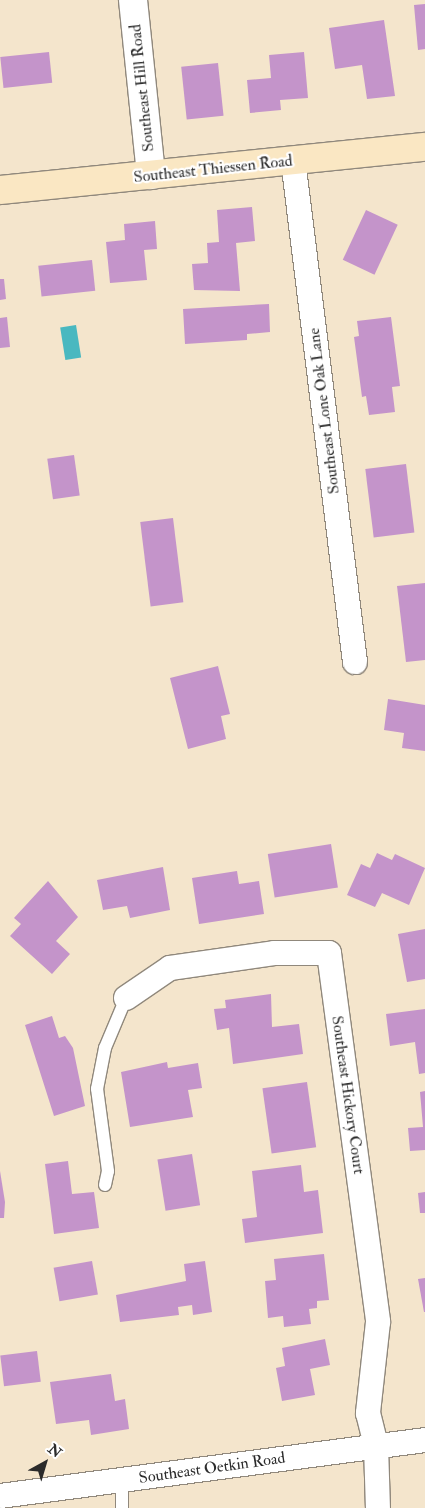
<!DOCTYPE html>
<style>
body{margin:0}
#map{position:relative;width:425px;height:1508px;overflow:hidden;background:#f4e5cc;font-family:"IM FELL Double Pica",serif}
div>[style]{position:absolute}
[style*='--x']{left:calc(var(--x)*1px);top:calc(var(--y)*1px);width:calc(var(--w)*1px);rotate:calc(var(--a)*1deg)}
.water>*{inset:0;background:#49b8c0;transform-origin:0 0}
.building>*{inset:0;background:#c494ca;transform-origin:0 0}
.roads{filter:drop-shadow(1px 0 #90887c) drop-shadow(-1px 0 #90887c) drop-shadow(0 1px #90887c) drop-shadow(0 -1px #90887c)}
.service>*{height:12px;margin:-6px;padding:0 6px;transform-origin:6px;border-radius:6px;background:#fff}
.minor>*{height:24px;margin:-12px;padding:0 12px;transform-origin:12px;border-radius:12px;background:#fff}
.tertiary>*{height:28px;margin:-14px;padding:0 14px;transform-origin:14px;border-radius:14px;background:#fff}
.secondary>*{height:28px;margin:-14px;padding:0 14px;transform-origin:14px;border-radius:14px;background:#fae7c3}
span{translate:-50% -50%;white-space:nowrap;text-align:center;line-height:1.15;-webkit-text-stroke:4.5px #fff;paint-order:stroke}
.street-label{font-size:16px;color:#2b2b2b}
.north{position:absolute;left:20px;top:1438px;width:50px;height:50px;-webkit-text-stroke:4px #fff;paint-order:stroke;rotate:39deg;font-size:14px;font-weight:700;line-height:20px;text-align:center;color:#2b2b2b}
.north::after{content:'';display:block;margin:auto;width:18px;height:22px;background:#2b2b2b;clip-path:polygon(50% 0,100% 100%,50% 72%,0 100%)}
</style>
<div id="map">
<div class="water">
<div style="left:76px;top:325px;width:33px;height:16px;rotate:81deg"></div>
</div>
<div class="building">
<div style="clip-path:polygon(425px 4px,425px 49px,418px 50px,414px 5px)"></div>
<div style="clip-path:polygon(384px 20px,395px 96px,367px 99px,362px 65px,335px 69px,329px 28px)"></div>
<div style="left:49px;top:52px;width:31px;height:49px;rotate:84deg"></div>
<div style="clip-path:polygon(304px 52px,308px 98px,280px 100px,281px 110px,250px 113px,247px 80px,271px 78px,269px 55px)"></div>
<div style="left:218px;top:63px;width:53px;height:37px;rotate:84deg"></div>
<div style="clip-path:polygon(252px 207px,255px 241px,236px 243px,240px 291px,194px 290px,192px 264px,208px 263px,207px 243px,219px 242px,217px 210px)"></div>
<div style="left:366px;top:210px;width:35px;height:55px;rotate:25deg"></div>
<div style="clip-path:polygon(155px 221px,157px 249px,144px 250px,147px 280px,110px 283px,106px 242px,125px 240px,124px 224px)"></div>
<div style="left:92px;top:260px;width:31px;height:54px;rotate:84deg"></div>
<div style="clip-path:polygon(0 279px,4px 279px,6px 299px,0 300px)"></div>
<div style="clip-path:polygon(269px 304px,270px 332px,247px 334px,247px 340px,185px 344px,183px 309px)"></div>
<div style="clip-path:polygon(7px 317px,10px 347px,0 348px,0 318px)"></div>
<div style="clip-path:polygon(391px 317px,400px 386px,392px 387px,395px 412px,369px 415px,366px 396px,362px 397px,354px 337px,359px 336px,357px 321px)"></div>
<div style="left:74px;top:455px;width:41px;height:27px;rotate:82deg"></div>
<div style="left:406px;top:464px;width:69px;height:41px;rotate:83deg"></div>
<div style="left:173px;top:518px;width:85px;height:33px;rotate:83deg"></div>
<div style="clip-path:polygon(425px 583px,425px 660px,406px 662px,397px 586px)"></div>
<div style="clip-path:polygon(218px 666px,230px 714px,221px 716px,226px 739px,188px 749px,170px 678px)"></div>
<div style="clip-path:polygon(388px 699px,425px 705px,425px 751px,402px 748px,404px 733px,384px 730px)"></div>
<div style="left:331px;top:844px;width:44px;height:64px;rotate:81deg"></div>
<div style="clip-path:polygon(377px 853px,392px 860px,395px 854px,425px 868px,409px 905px,382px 893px,375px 907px,347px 895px,361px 864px,370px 868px)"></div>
<div style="clip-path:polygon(163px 867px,170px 910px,130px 918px,127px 906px,103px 910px,97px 880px)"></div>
<div style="clip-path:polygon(237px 871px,239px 884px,259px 881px,264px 914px,199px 924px,192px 878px)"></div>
<div style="clip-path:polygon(48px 881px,78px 917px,56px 941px,70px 954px,52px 974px,10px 936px,21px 924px,14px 918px)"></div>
<div style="clip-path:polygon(425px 929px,425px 979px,407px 982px,398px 934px)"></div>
<div style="clip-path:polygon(271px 994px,272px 1027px,299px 1024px,303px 1054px,233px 1064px,229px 1028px,217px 1030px,214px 1009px,226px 1008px,225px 1000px)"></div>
<div style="clip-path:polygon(425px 1009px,425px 1073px,419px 1074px,415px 1042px,390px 1046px,386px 1014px)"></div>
<div style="clip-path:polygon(52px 1016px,59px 1038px,65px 1036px,73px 1048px,85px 1106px,54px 1116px,25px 1025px)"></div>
<div style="clip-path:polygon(167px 1062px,168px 1068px,198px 1063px,202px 1088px,188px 1090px,193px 1117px,130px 1127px,121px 1072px)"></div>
<div style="left:307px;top:1082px;width:66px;height:45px;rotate:82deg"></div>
<div style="clip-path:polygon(425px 1091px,425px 1150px,410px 1151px,408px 1128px,423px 1127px,420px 1092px)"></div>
<div style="left:192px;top:1154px;width:52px;height:35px;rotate:81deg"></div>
<div style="clip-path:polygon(68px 1161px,72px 1194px,94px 1192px,99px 1228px,54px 1234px,45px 1164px)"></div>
<div style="clip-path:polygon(301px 1165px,304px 1192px,318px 1190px,323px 1233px,245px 1243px,242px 1219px,257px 1217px,252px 1171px)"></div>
<div style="clip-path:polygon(0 1171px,5px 1202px,4px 1218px,0 1218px)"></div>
<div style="clip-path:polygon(425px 1192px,425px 1213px,420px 1213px,418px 1193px)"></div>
<div style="clip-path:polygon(324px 1254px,329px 1300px,317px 1301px,317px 1308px,309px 1309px,311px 1324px,284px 1327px,283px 1316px,268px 1318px,265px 1281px,276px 1280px,274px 1259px)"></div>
<div style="left:92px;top:1261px;width:34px;height:39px;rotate:80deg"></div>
<div style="clip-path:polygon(205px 1261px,212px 1312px,193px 1315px,192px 1305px,178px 1307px,179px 1315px,120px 1322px,116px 1295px,186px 1281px,184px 1264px)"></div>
<div style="clip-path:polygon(425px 1278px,425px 1312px,424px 1312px,418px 1279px)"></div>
<div style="clip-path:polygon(325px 1339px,330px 1365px,310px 1369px,315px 1395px,282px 1401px,276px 1368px,285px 1366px,282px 1348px)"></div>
<div style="left:37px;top:1351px;width:31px;height:37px;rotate:83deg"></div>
<div style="clip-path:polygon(111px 1374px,115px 1401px,125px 1399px,129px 1429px,91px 1435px,89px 1420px,56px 1424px,50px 1382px)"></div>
</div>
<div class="roads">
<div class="service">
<div style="--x:105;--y:1185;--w:14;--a:-78"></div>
<div style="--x:108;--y:1171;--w:83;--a:-97.6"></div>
<div style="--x:97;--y:1089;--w:42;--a:-79"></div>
<div style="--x:105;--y:1048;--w:54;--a:-67.2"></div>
<div style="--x:122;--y:1480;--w:28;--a:90"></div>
</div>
<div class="minor">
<div style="--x:293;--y:160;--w:506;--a:82.96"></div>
<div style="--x:126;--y:998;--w:53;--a:-34.3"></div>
<div style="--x:170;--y:968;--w:105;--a:-8.2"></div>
<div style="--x:274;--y:953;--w:55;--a:0"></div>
<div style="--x:329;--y:953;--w:372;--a:82.4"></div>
<div style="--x:378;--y:1322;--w:92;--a:96.3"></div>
<div style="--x:368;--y:1413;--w:34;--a:76"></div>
<div style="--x:376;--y:1446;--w:62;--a:88.2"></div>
<div style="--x:0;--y:1496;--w:429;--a:-7.5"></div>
</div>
<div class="tertiary">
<div style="--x:133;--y:0;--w:176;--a:84.1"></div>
</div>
<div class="secondary">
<div style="--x:0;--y:190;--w:427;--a:-5.8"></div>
</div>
</div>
<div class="street-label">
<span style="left:142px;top:88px;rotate:-96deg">Southeast Hill Road</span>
<span style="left:213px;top:169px;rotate:-6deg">Southeast Thiessen Road</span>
<span style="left:324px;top:411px;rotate:-97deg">Southeast Lone Oak Lane</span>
<span style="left:348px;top:1095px;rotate:82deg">Southeast Hickory Court</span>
<span style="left:212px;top:1468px;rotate:-8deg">Southeast Oetkin Road</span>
</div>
<div class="north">N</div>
</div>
